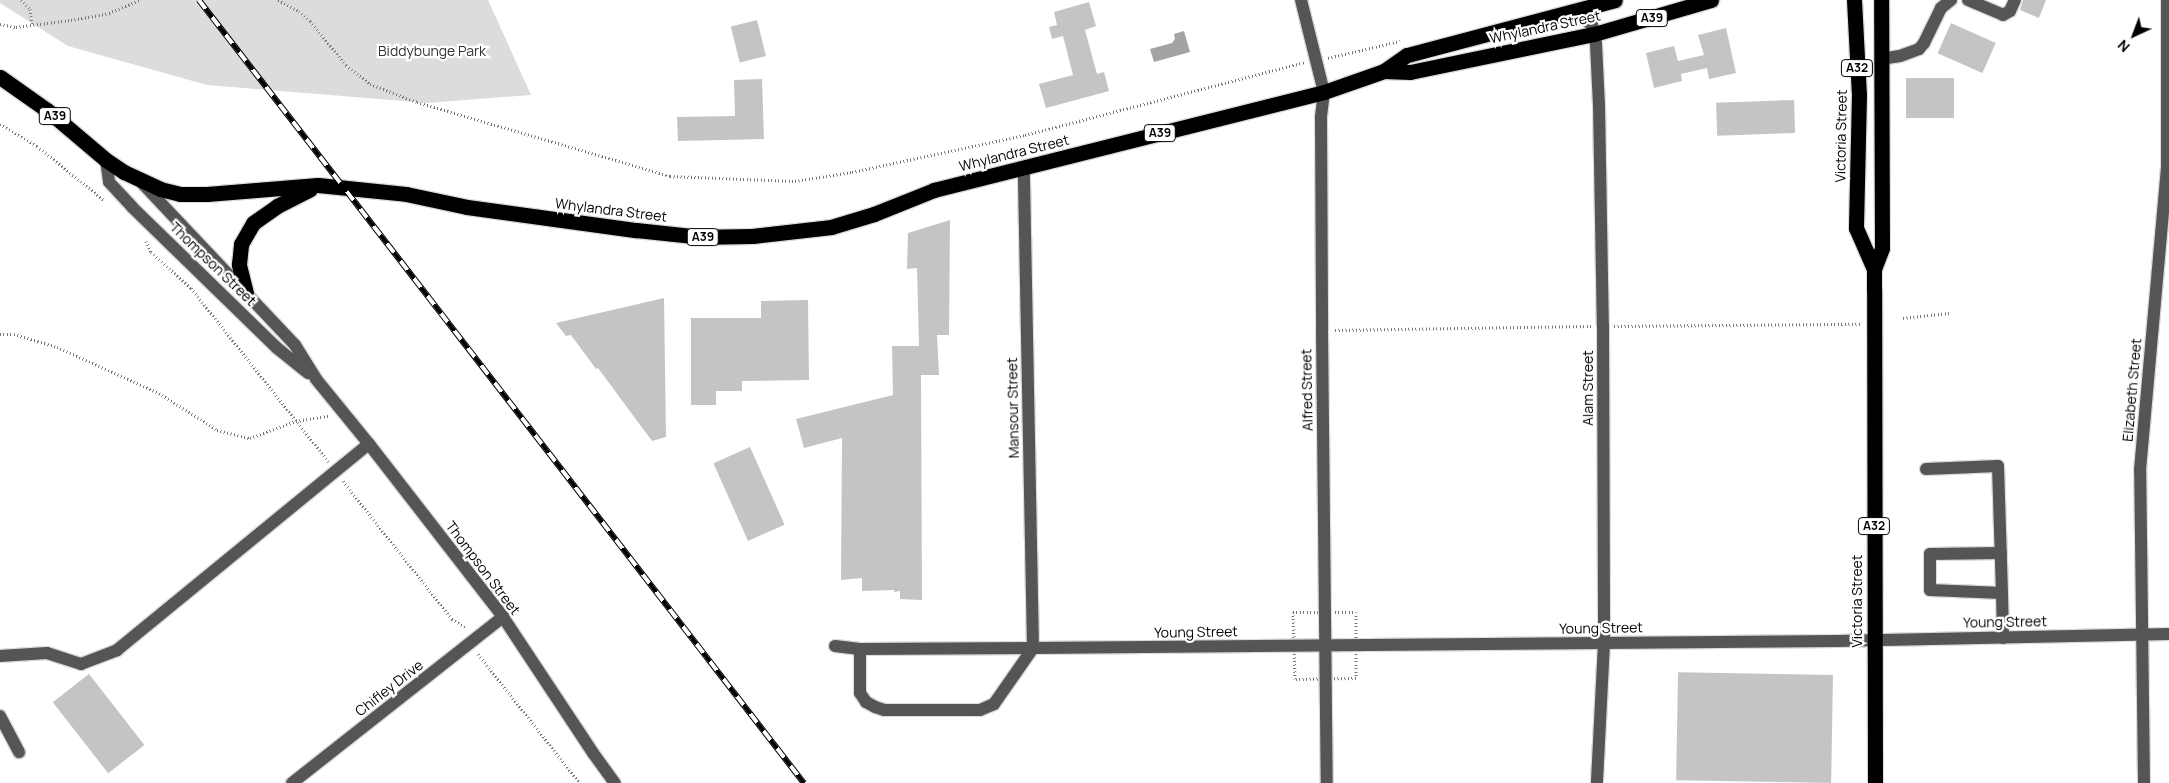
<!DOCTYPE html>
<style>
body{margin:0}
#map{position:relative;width:2169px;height:783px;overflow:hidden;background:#fff;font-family:Manrope,sans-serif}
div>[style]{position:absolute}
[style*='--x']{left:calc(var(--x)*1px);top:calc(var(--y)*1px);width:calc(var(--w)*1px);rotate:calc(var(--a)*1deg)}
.green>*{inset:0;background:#dcdcdc}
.water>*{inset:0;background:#a3a3a3}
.building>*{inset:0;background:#c4c4c4;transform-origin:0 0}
.path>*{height:3px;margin-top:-1.5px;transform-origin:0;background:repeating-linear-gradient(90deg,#777 0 1px,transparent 0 3.5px)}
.roads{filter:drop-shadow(1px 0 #dbdbdb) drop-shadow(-1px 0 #dbdbdb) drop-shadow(0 1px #dbdbdb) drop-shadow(0 -1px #dbdbdb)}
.minor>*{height:12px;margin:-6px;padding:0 6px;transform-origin:6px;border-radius:6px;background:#555}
.highway>*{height:15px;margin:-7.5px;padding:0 7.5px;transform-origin:7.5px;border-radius:7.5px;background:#000}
.rail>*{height:5.5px;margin-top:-2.75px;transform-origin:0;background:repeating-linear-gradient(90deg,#fff 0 11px,#000 0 22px);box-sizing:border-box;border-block:1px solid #000}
span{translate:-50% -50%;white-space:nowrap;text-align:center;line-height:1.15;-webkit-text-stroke:4.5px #fff;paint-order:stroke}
.shield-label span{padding:1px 4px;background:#fff;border:1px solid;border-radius:4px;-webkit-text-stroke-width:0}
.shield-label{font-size:12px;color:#000;font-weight:700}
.street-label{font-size:14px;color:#000}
.park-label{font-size:14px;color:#333}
.north{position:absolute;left:2109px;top:10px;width:50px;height:50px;-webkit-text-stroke:4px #fff;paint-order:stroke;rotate:223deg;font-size:14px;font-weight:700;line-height:20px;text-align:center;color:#000}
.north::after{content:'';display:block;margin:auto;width:18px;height:22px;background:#000;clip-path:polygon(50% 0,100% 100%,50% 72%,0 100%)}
</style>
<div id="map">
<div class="green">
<div style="clip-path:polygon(0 0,488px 0,531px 95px,427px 103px,207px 85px,68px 46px,0 3px)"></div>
</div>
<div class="water">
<div style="clip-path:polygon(1184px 31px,1190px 52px,1154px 62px,1150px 49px,1172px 43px,1175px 39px,1174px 34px)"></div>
</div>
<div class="building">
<div style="clip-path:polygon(2023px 0,2046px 0,2039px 18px,2020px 10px)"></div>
<div style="clip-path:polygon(1089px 2px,1096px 26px,1085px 30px,1097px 74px,1104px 72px,1109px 91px,1046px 108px,1039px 84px,1073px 75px,1063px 36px,1052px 39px,1049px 27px,1057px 25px,1054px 12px)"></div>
<div style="left:757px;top:20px;width:37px;height:27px;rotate:76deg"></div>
<div style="left:1951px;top:23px;width:49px;height:33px;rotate:24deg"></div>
<div style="clip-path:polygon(1726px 28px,1736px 73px,1709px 79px,1707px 68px,1681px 74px,1682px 81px,1654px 88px,1646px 53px,1674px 46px,1678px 61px,1704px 55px,1698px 35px)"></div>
<div style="left:1906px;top:78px;width:48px;height:40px"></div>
<div style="clip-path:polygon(762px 79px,764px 139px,678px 141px,677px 117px,735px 116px,734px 80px)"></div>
<div style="left:1794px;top:100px;width:33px;height:78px;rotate:88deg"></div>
<div style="clip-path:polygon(950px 220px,949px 335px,937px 335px,939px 375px,921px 375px,922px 600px,900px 599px,900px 591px,894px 592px,894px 590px,862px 591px,862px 578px,841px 580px,842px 438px,804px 448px,796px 419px,893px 395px,892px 346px,919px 346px,917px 268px,907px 269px,908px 233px)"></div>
<div style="clip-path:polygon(664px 298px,666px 437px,652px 441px,598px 368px,596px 369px,571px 335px,566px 336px,556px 323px)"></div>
<div style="clip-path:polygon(808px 300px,809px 380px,742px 381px,742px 391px,716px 391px,716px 405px,691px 405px,691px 318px,761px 318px,761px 301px)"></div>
<div style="left:750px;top:447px;width:85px;height:40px;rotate:66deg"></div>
<div style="left:89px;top:674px;width:90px;height:46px;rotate:52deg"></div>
<div style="left:1833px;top:675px;width:108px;height:155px;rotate:91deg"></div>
</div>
<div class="path">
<div style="--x:21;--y:0;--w:13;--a:45"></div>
<div style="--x:30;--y:9;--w:16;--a:83"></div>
<div style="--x:278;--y:0;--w:24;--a:28"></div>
<div style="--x:299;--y:11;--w:15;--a:42"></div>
<div style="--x:310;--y:21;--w:57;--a:50.7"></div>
<div style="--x:346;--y:65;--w:31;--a:38"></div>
<div style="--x:370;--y:84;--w:50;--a:21"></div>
<div style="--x:417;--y:102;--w:264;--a:16.3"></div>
<div style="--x:670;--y:176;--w:125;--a:2.3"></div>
<div style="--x:795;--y:181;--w:58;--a:-9"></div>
<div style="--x:852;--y:172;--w:177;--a:-12.1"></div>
<div style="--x:1025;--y:135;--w:289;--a:-14.6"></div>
<div style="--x:0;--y:24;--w:16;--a:11"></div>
<div style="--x:16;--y:27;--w:55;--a:-7.3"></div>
<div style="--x:71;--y:20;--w:39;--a:-10"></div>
<div style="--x:109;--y:13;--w:33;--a:-23"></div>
<div style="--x:1328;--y:58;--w:74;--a:-13.3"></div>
<div style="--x:0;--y:124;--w:43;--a:30.7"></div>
<div style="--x:37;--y:146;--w:86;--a:38.9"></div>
<div style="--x:146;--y:241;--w:12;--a:66"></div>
<div style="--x:151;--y:252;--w:54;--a:42"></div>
<div style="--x:191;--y:288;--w:222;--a:51.6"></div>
<div style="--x:1903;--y:318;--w:47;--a:-6.1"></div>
<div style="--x:1614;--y:326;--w:247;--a:-0.5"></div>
<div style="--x:1335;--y:330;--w:256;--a:-0.9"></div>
<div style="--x:0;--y:334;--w:14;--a:0"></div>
<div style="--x:14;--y:334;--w:45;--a:16.8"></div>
<div style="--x:57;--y:347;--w:112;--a:24.3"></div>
<div style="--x:159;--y:393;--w:69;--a:32.5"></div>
<div style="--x:217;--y:430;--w:34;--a:14"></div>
<div style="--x:250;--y:438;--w:49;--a:-20.3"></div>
<div style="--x:296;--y:421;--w:33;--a:-9"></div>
<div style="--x:343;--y:481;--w:176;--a:51.7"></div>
<div style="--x:452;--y:619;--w:17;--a:31"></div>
<div style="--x:1293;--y:612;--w:63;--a:0"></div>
<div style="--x:1356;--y:612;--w:66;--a:90"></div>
<div style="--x:1356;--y:678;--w:61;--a:179.1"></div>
<div style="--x:1295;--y:679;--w:67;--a:-91.7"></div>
<div style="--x:478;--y:654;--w:164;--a:51.7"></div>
</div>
<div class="roads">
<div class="minor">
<div style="--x:1301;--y:0;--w:95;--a:76"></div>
<div style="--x:1324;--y:92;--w:26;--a:97"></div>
<div style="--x:1321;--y:118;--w:212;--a:89.7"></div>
<div style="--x:1322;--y:330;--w:453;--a:89.4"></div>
<div style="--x:1968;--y:0;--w:38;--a:23"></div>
<div style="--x:2003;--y:15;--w:8;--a:-30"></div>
<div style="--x:2010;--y:11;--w:12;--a:-66"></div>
<div style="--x:1562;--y:15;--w:22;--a:10"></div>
<div style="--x:1584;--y:19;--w:10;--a:37"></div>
<div style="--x:1592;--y:25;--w:19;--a:78"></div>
<div style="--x:1596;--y:44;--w:61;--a:87.2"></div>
<div style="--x:1599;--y:105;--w:221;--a:89"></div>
<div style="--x:1603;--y:326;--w:317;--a:89.8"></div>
<div style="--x:1604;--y:643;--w:140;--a:92.9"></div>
<div style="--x:1881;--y:59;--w:19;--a:-9"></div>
<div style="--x:1900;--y:56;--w:20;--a:-20"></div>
<div style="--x:1919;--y:49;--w:8;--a:-50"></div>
<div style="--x:1924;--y:43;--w:39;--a:-64"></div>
<div style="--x:1941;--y:8;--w:13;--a:-39"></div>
<div style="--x:106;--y:160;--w:22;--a:82"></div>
<div style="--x:109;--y:182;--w:34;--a:47"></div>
<div style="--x:132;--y:207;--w:202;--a:44.2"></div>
<div style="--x:277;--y:348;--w:40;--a:39"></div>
<div style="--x:141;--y:182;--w:224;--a:46.6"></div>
<div style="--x:295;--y:345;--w:40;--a:58"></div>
<div style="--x:316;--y:379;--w:84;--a:50.8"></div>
<div style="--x:369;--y:444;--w:219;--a:52.2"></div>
<div style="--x:503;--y:617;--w:163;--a:56.5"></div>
<div style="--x:593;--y:753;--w:37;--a:54"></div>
<div style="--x:1926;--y:469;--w:72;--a:-2.4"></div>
<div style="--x:1998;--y:466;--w:127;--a:88.2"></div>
<div style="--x:2001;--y:553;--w:71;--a:179.2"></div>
<div style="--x:1930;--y:554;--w:36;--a:90"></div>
<div style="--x:1930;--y:590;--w:72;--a:2.4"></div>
<div style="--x:2002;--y:593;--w:45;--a:88.7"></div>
<div style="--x:835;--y:646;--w:25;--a:7"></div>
<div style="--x:860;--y:649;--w:173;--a:-0.3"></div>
<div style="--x:1033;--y:648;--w:804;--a:-0.5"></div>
<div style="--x:1837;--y:641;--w:332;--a:-1.2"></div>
<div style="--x:860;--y:649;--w:44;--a:90"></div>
<div style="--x:860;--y:693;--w:11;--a:56"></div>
<div style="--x:866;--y:702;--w:10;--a:29"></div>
<div style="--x:875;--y:707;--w:9;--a:18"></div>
<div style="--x:884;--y:710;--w:96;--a:0"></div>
<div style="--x:980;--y:710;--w:15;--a:-23"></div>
<div style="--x:994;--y:704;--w:68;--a:-55.1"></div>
<div style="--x:1033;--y:648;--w:480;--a:-91.1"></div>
<div style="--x:0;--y:656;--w:47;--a:-3.7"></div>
<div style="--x:47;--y:653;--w:36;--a:18"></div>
<div style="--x:81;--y:664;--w:39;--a:-21"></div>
<div style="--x:117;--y:650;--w:325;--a:-39.3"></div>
<div style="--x:0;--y:716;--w:41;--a:62.2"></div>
<div style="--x:292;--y:783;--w:268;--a:-38.2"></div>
<div style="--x:2144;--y:783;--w:313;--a:-90.7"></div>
<div style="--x:2140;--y:470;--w:303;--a:-84.9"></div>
<div style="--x:2167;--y:168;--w:168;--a:-90"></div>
</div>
<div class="highway">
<div style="--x:1854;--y:0;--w:94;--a:87"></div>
<div style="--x:1859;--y:94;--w:134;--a:91.3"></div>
<div style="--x:1856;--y:228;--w:45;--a:66.3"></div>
<div style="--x:1384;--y:71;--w:26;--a:2"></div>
<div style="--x:1410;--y:72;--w:188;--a:-11.7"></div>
<div style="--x:1594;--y:34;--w:122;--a:-16.2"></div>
<div style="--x:0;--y:77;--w:57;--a:35.1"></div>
<div style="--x:47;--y:110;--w:77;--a:40.3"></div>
<div style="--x:106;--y:160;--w:22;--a:34"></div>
<div style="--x:124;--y:172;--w:40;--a:25"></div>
<div style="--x:160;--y:189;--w:21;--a:14"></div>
<div style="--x:180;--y:194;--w:27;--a:0"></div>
<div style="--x:207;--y:194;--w:111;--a:-4.6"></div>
<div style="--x:318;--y:185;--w:88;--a:5.8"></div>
<div style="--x:406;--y:194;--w:62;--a:12"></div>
<div style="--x:467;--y:207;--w:171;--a:7.8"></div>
<div style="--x:636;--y:230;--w:65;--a:6.1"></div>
<div style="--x:701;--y:237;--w:51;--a:-1.1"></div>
<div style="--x:752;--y:236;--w:80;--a:-6.5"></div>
<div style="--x:831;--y:227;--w:45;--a:-16.8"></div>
<div style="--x:874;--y:214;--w:65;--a:-21.8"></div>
<div style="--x:934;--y:190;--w:402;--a:-14.1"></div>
<div style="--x:1324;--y:92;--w:64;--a:-19.3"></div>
<div style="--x:1384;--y:71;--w:28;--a:-35"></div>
<div style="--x:1407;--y:55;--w:215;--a:-14.8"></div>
<div style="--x:246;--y:293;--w:30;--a:-104"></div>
<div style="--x:239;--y:264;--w:20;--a:-84"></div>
<div style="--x:241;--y:244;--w:24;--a:-60"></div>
<div style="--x:253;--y:223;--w:29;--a:-35"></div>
<div style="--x:277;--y:206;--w:37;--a:-27"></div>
<div style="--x:1875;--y:783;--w:494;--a:-90.1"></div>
<div style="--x:1874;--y:289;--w:20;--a:-90"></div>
<div style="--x:1874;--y:269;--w:22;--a:-69"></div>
<div style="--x:1882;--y:248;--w:248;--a:-90.2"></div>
</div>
</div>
<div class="rail">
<div style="--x:199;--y:0;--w:990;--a:52.31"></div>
</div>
<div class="shield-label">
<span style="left:1652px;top:18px">A39</span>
<span style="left:1857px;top:68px">A32</span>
<span style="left:55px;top:116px">A39</span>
<span style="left:1160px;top:133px">A39</span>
<span style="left:703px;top:237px">A39</span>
<span style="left:1874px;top:526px">A32</span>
</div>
<div class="street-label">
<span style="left:1545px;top:27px;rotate:-12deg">Whylandra Street</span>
<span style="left:1841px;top:136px;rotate:-89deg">Victoria Street</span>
<span style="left:1014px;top:153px;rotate:-14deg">Whylandra Street</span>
<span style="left:611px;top:210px;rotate:7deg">Whylandra Street</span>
<span style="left:213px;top:264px;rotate:44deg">Thompson Street</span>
<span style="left:1588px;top:388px;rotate:-90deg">Alam Street</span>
<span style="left:1307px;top:390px;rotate:-91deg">Alfred Street</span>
<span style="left:2132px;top:390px;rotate:-85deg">Elizabeth Street</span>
<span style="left:1013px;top:408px;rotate:-91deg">Mansour Street</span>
<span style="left:483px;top:568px;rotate:53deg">Thompson Street</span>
<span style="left:1857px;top:601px;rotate:-90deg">Victoria Street</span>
<span style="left:2005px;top:622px;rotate:-1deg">Young Street</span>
<span style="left:1601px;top:628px;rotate:-1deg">Young Street</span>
<span style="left:1196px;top:632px;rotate:-1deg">Young Street</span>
<span style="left:389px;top:688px;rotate:-38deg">Chifley Drive</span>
</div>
<div class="park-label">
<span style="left:432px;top:51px">Biddybunge Park</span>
</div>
<div class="north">N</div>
</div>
